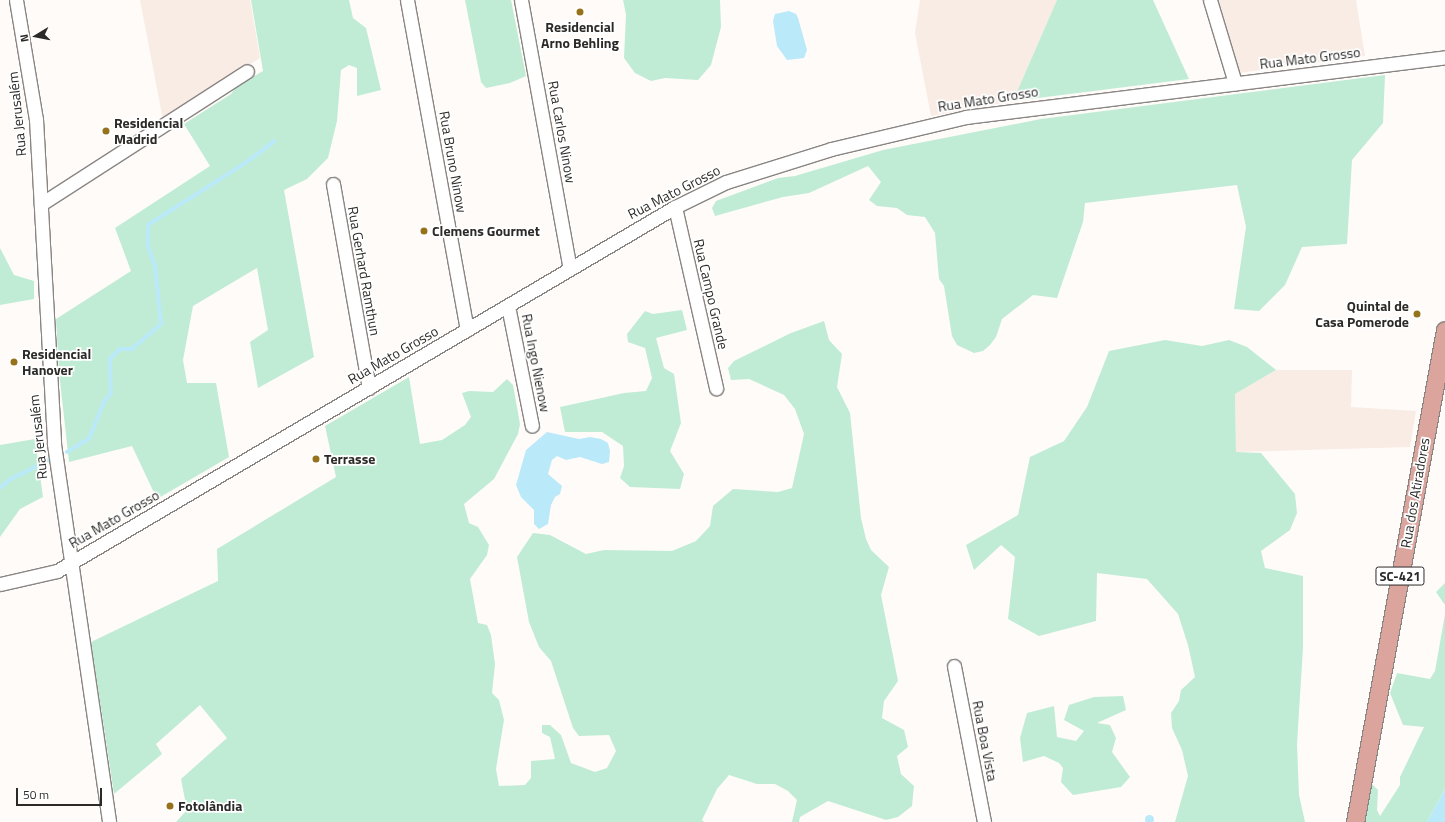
<!DOCTYPE html>
<meta charset="utf-8">
<style>
body{margin:0}
#map{position:relative;width:1445px;height:822px;overflow:hidden;background:#fffbf8;font-family:"Titillium Web",sans-serif}
div>[style]{position:absolute}
[style*='--x']{left:calc(var(--x)*1px);top:calc(var(--y)*1px);width:calc(var(--w)*1px);rotate:calc(var(--a)*1deg)}
.built>*{inset:0;background:#f8ece5}
.green>*{inset:0;background:#c0ecd5}
.water>*{inset:0;background:#bae9f9}
.round{border-radius:50%}
.stream>*{height:3.5px;margin:-1.75px;padding:0 1.75px;transform-origin:1.75px;border-radius:1.75px;background:#bae9f9}
.roads{filter:drop-shadow(1px 0 #898583) drop-shadow(-1px 0 #898583) drop-shadow(0 1px #898583) drop-shadow(0 -1px #898583)}
.minor>*{height:13px;margin:-6.5px;padding:0 6.5px;transform-origin:6.5px;border-radius:6.5px;background:#fff}
.major>*{height:17px;margin:-8.5px;padding:0 8.5px;transform-origin:8.5px;border-radius:8.5px;background:#dba59d}
.dots>*{width:11px;height:11px;translate:-50% -50%;box-sizing:border-box;border:2px solid #fff;border-radius:50%}
span{translate:-50% -50%;white-space:nowrap;text-align:center;line-height:1.15;-webkit-text-stroke:3.5px #fff;paint-order:stroke}
.shield-label span{padding:1px 3px;background:#fff;border:1px solid;border-radius:3px;-webkit-text-stroke-width:0}
.shield-label{font-size:13px;color:#2b2a29;font-weight:700}
.poi-label{font-size:14px;color:#2b2a29;font-weight:700}
.left{translate:0 -50%;text-align:left}
.right{translate:-100% -50%;text-align:right}
.street-label{font-size:14px;color:#2b2a29}
.north{position:absolute;left:16px;top:16px;width:40px;height:40px;-webkit-text-stroke:3px #fff;paint-order:stroke;rotate:260deg;font-size:11px;font-weight:700;line-height:16px;text-align:center;color:#2b2a29}
.north::after{content:'';display:block;margin:auto;width:14px;height:18px;background:#2b2a29;clip-path:polygon(50% 0,100% 100%,50% 72%,0 100%)}
.scale{position:absolute;left:16px;top:788px;width:86px;height:18px;box-sizing:border-box;border:2px solid #2b2a29;border-top:0;padding-left:5px;font-size:12px;line-height:14px;white-space:nowrap;color:#2b2a29;-webkit-text-stroke:3px #fff;paint-order:stroke}
</style>
<div id="map">
<div class="built">
<div style="clip-path:polygon(140px 0,250px 0,260px 58px,163px 120px)"></div>
<div style="clip-path:polygon(920px 0,1057px 0,1013px 101px,931px 116px,915px 33px)"></div>
<div style="clip-path:polygon(1214px 0,1356px 0,1365px 56px,1238px 73px)"></div>
<div style="clip-path:polygon(1276px 370px,1352px 370px,1351px 407px,1416px 411px,1410px 447px,1236px 452px,1235px 394px)"></div>
</div>
<div class="green">
<div style="clip-path:polygon(251px 0,349px 0,353px 18px,366px 28px,381px 90px,357px 96px,357px 68px,349px 65px,341px 70px,337px 121px,328px 158px,307px 179px,284px 190px,314px 357px,258px 388px,250px 342px,268px 330px,257px 268px,193px 306px,183px 360px,187px 383px,216px 383px,229px 457px,157px 499px,132px 446px,69px 462px,59px 372px,56px 319px,131px 271px,115px 228px,210px 166px,184px 124px,231px 94px,237px 86px,263px 71px)"></div>
<div style="clip-path:polygon(465px 0,511px 0,526px 76px,510px 83px,486px 88px,481px 82px)"></div>
<div style="clip-path:polygon(623px 0,720px 0,721px 27px,711px 65px,698px 80px,665px 78px,651px 81px,635px 73px,624px 58px,626px 15px)"></div>
<div style="clip-path:polygon(1057px 0,1153px 0,1189px 79px,1013px 101px)"></div>
<div style="clip-path:polygon(1385px 75px,1383px 123px,1352px 160px,1347px 244px,1302px 247px,1285px 285px,1259px 311px,1234px 309px,1246px 227px,1237px 185px,1085px 203px,1083px 222px,1057px 298px,1033px 295px,1002px 319px,996px 337px,990px 345px,983px 351px,974px 353px,957px 345px,952px 336px,944px 286px,939px 279px,935px 233px,925px 217px,907px 215px,897px 208px,877px 206px,869px 200px,881px 182px,868px 166px,809px 193px,783px 197px,715px 216px,712px 208px,716px 201px,778px 178px,795px 176px,883px 150px,1041px 119px)"></div>
<div style="clip-path:polygon(0 248px,14px 275px,34px 281px,34px 299px,0 305px)"></div>
<div style="clip-path:polygon(682px 310px,687px 330px,656px 338px,664px 368px,674px 374px,681px 423px,670px 451px,684px 474px,680px 489px,630px 487px,620px 478px,624px 466px,623px 446px,602px 432px,565px 432px,560px 407px,624px 393px,646px 391px,652px 378px,645px 348px,628px 342px,627px 334px,645px 311px,653px 314px)"></div>
<div style="clip-path:polygon(824px 321px,829px 340px,842px 354px,837px 387px,850px 413px,861px 518px,866px 539px,871px 550px,889px 567px,881px 595px,898px 681px,884px 701px,882px 718px,904px 730px,908px 747px,897px 756px,901px 774px,914px 786px,912px 806px,898px 817px,886px 820px,828px 801px,800px 817px,799px 822px,792px 822px,797px 800px,788px 791px,775px 784px,757px 784px,729px 775px,717px 789px,702px 820px,704px 822px,176px 822px,187px 810px,181px 779px,227px 738px,200px 705px,156px 744px,162px 754px,114px 794px,91px 642px,218px 581px,217px 549px,336px 477px,325px 426px,409px 377px,420px 444px,442px 440px,465px 425px,471px 417px,462px 393px,469px 391px,493px 392px,507px 379px,513px 385px,520px 424px,518px 434px,494px 479px,464px 504px,469px 523px,478px 527px,489px 545px,487px 555px,470px 579px,478px 623px,487px 625px,491px 635px,495px 664px,492px 693px,499px 700px,504px 720px,496px 769px,499px 786px,525px 785px,531px 778px,531px 761px,555px 759px,550px 737px,542px 733px,542px 725px,550px 725px,561px 735px,571px 763px,595px 772px,607px 768px,616px 751px,609px 735px,579px 736px,573px 728px,551px 661px,539px 647px,529px 622px,517px 557px,533px 533px,550px 535px,586px 554px,604px 550px,672px 551px,696px 541px,710px 526px,713px 506px,733px 489px,778px 492px,792px 488px,804px 434px,795px 409px,784px 395px,749px 379px,731px 380px,728px 368px,734px 361px,791px 333px)"></div>
<div style="clip-path:polygon(1165px 340px,1202px 346px,1229px 340px,1247px 347px,1276px 370px,1235px 394px,1236px 452px,1261px 453px,1295px 494px,1297px 513px,1290px 530px,1261px 551px,1265px 568px,1303px 576px,1303px 648px,1297px 744px,1299px 795px,1305px 822px,1175px 822px,1188px 776px,1182px 750px,1172px 728px,1171px 713px,1179px 701px,1181px 690px,1195px 677px,1188px 645px,1178px 614px,1147px 579px,1097px 573px,1096px 621px,1039px 636px,1008px 619px,1015px 557px,1001px 545px,974px 570px,966px 545px,1018px 515px,1030px 457px,1064px 441px,1087px 407px,1109px 351px)"></div>
<div style="clip-path:polygon(35px 439px,43px 497px,20px 509px,0 537px,0 445px)"></div>
<div style="clip-path:polygon(1445px 583px,1445px 605px,1436px 592px)"></div>
<div style="clip-path:polygon(1445px 614px,1445px 789px,1427px 822px,1362px 822px,1370px 782px,1378px 790px,1377px 810px,1380px 816px,1400px 785px,1400px 777px,1424px 727px,1403px 725px,1390px 693px,1397px 673px,1430px 679px,1435px 671px)"></div>
<div style="clip-path:polygon(1123px 696px,1126px 710px,1097px 723px,1110px 725px,1116px 738px,1112px 752px,1130px 777px,1121px 787px,1073px 795px,1061px 782px,1063px 768px,1059px 763px,1044px 756px,1023px 762px,1020px 738px,1027px 713px,1054px 706px,1057px 737px,1076px 741px,1084px 731px,1064px 720px,1069px 705px,1094px 697px)"></div>
</div>
<div class="water">
<div style="clip-path:polygon(789px 11px,796px 14px,798px 18px,807px 50px,804px 58px,787px 60px,777px 46px,773px 21px,775px 14px)"></div>
<div style="clip-path:polygon(547px 432px,579px 439px,590px 437px,601px 439px,608px 443px,610px 451px,609px 462px,602px 464px,580px 457px,566px 460px,557px 456px,552px 460px,548px 474px,562px 486px,560px 494px,555px 497px,551px 505px,548px 524px,539px 529px,534px 524px,534px 510px,521px 497px,516px 485px,526px 450px)"></div>
<div style="clip-path:polygon(1445px 789px,1445px 822px,1427px 822px)"></div>
<div class="round" style="left:1144.5px;top:814.5px;width:9px;height:9px"></div>
</div>
<div class="stream">
<div style="--x:67;--y:452;--w:26;--a:-31"></div>
<div style="--x:89;--y:439;--w:40;--a:-68"></div>
<div style="--x:104;--y:402;--w:11;--a:-52"></div>
<div style="--x:111;--y:393;--w:34;--a:-92"></div>
<div style="--x:110;--y:359;--w:14;--a:-45"></div>
<div style="--x:120;--y:349;--w:12;--a:0"></div>
<div style="--x:132;--y:349;--w:38;--a:-41"></div>
<div style="--x:161;--y:324;--w:58;--a:-95.9"></div>
<div style="--x:155;--y:266;--w:20;--a:-110"></div>
<div style="--x:148;--y:247;--w:22;--a:-90"></div>
<div style="--x:148;--y:225;--w:117;--a:-32.5"></div>
<div style="--x:247;--y:162;--w:34;--a:-37"></div>
<div style="--x:0;--y:488;--w:14;--a:-39"></div>
<div style="--x:11;--y:479;--w:42;--a:-26.6"></div>
</div>
<div class="roads">
<div class="minor">
<div style="--x:16;--y:0;--w:121;--a:80.5"></div>
<div style="--x:36;--y:119;--w:325;--a:86.8"></div>
<div style="--x:54;--y:444;--w:382;--a:81.7"></div>
<div style="--x:407;--y:0;--w:335;--a:79.7"></div>
<div style="--x:521;--y:0;--w:273;--a:79.7"></div>
<div style="--x:1210;--y:0;--w:87;--a:73.2"></div>
<div style="--x:333;--y:184;--w:207;--a:80"></div>
<div style="--x:41;--y:204;--w:245;--a:-32.8"></div>
<div style="--x:675;--y:207;--w:186;--a:77.2"></div>
<div style="--x:508;--y:306;--w:122;--a:78.7"></div>
<div style="--x:0;--y:584;--w:58;--a:-12.8"></div>
<div style="--x:57;--y:571;--w:717;--a:-30.5"></div>
<div style="--x:675;--y:207;--w:57;--a:-26.1"></div>
<div style="--x:726;--y:182;--w:110;--a:-17.4"></div>
<div style="--x:831;--y:149;--w:139;--a:-13.3"></div>
<div style="--x:966;--y:117;--w:483;--a:-7.1"></div>
<div style="--x:954;--y:666;--w:159;--a:79.1"></div>
</div>
<div class="major">
<div style="--x:1355;--y:822;--w:500;--a:-79.63"></div>
</div>
</div>
<div class="dots">
<div style="left:580px;top:12px;background:#96721b"></div>
<div style="left:106px;top:131px;background:#96721b"></div>
<div style="left:424px;top:231px;background:#96721b"></div>
<div style="left:1417px;top:314px;background:#96721b"></div>
<div style="left:14px;top:362px;background:#96721b"></div>
<div style="left:316px;top:459px;background:#96721b"></div>
<div style="left:170px;top:806px;background:#96721b"></div>
</div>
<div class="shield-label">
<span style="left:1400px;top:576px">SC-421</span>
</div>
<div class="poi-label">
<span style="left:580px;top:35px">Residencial<br>Arno Behling</span>
<span class="left" style="left:114px;top:131px">Residencial<br>Madrid</span>
<span class="left" style="left:432px;top:231px">Clemens Gourmet</span>
<span class="right" style="left:1409px;top:314px">Quintal de<br>Casa Pomerode</span>
<span class="left" style="left:22px;top:362px">Residencial<br>Hanover</span>
<span class="left" style="left:324px;top:459px">Terrasse</span>
<span class="left" style="left:178px;top:806px">Fotolândia</span>
</div>
<div class="street-label">
<span style="left:1310px;top:58px;rotate:-7deg">Rua Mato Grosso</span>
<span style="left:988px;top:99px;rotate:-9deg">Rua Mato Grosso</span>
<span style="left:17px;top:114px;rotate:-96deg">Rua Jerusalém</span>
<span style="left:562px;top:132px;rotate:80deg">Rua Carlos Ninow</span>
<span style="left:453px;top:162px;rotate:80deg">Rua Bruno Ninow</span>
<span style="left:674px;top:192px;rotate:-27deg">Rua Mato Grosso</span>
<span style="left:364px;top:271px;rotate:80deg">Rua Gerhard Ramthun</span>
<span style="left:711px;top:294px;rotate:77deg">Rua Campo Grande</span>
<span style="left:393px;top:355px;rotate:-30deg">Rua Mato Grosso</span>
<span style="left:536px;top:363px;rotate:79deg">Rua Ingo Nienow</span>
<span style="left:38px;top:437px;rotate:-96deg">Rua Jerusalém</span>
<span style="left:1415px;top:493px;rotate:-80deg">Rua dos Atiradores</span>
<span style="left:114px;top:519px;rotate:-30deg">Rua Mato Grosso</span>
<span style="left:985px;top:741px;rotate:79deg">Rua Boa Vista</span>
</div>
<div class="north">N</div>
<div class="scale">50 m</div>
</div>
